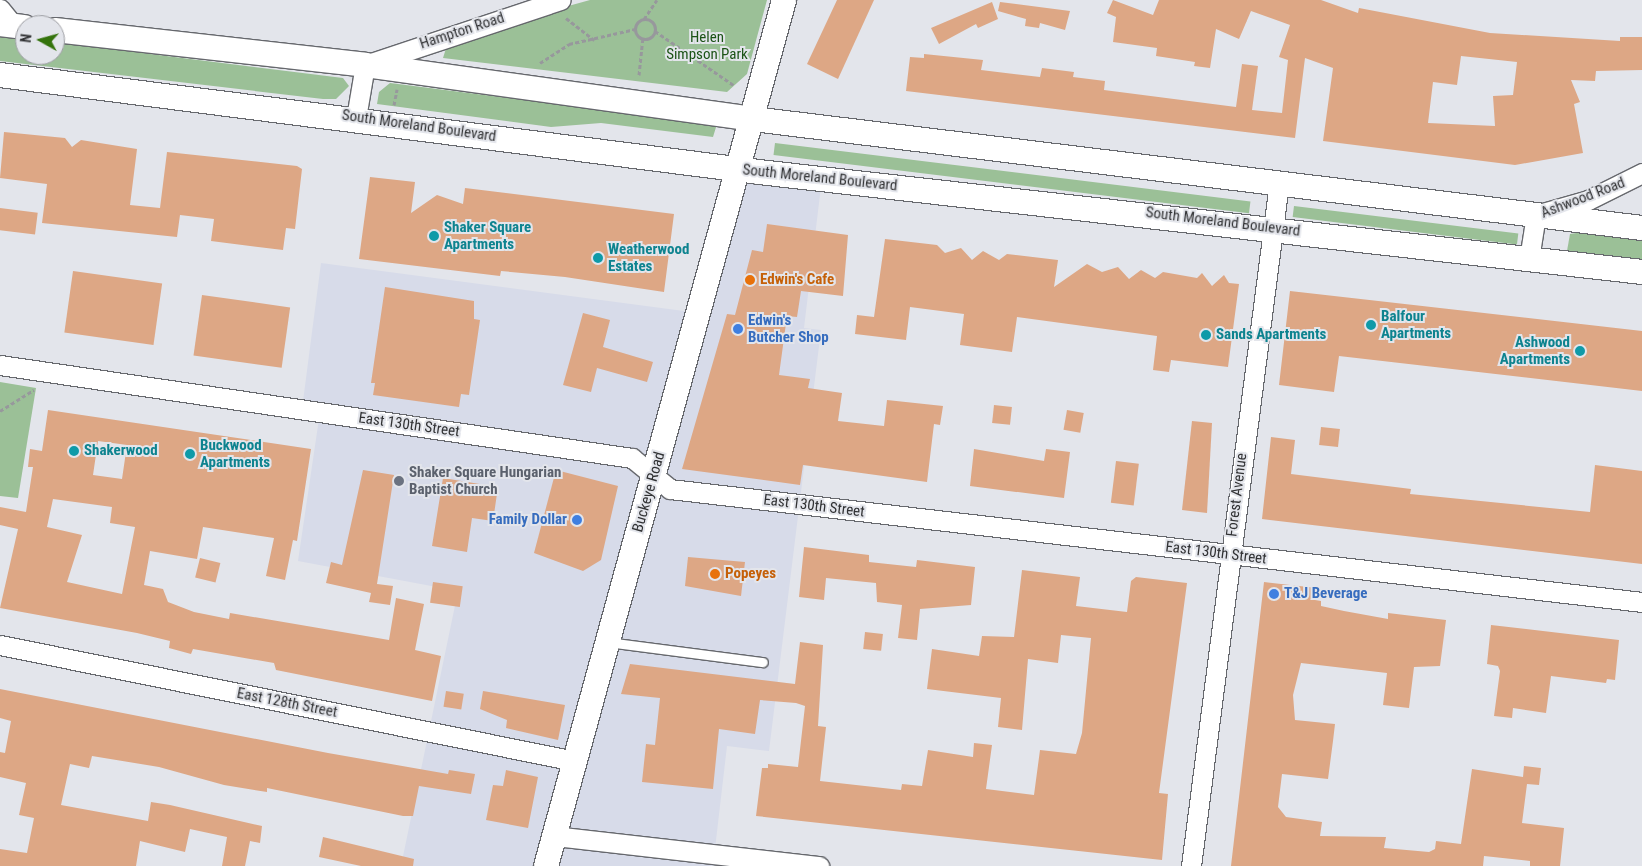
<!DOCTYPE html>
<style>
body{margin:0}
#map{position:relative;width:1642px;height:866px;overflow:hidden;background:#e3e5eb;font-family:"Roboto Condensed",sans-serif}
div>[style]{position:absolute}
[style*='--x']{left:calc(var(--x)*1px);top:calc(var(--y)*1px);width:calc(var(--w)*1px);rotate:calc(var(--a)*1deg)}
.built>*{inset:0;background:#d7dbe9}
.green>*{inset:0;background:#9bc097;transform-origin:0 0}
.building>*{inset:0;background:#dda785;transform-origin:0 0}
.path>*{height:3px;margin-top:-1.5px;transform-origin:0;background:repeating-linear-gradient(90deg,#97989c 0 4px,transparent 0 6.5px)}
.path>.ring{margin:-1.5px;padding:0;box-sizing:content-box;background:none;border:3px solid #97989c;border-radius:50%}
.roads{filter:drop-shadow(1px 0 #66686d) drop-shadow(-1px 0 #66686d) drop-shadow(0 1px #66686d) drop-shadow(0 -1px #66686d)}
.service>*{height:9px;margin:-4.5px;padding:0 4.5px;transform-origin:4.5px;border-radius:4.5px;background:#fff}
.minor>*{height:19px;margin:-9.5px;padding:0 9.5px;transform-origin:9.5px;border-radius:9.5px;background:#fff}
.tertiary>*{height:24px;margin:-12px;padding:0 12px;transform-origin:12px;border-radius:12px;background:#fff}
.dots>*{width:14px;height:14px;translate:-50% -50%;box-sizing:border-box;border:2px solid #e3e5eb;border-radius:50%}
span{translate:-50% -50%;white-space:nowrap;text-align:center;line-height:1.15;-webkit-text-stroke:4px #e3e5eb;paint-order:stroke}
.street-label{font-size:15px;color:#313234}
.park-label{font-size:15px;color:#1b5316}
.culture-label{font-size:15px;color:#0d838f;font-weight:700}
.left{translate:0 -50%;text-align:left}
.right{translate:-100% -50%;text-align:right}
.food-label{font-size:15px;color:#c56008;font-weight:700}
.shop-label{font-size:15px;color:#366cbe;font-weight:700}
.worship-label{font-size:15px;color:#5b616d;font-weight:700}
.north{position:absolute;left:15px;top:15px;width:50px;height:50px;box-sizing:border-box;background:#e3e5eb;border:1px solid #9c9da2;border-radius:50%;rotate:277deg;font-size:14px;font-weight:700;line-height:20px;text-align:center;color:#313234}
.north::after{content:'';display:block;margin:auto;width:18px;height:22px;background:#34730c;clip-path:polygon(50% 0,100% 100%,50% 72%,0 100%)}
</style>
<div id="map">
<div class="built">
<div style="clip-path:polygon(739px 169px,822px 178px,804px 328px,821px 330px,769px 751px,727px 746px,713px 866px,401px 866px,458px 591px,298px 561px,320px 412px,302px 409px,321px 263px,699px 313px)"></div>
</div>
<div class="green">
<div style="clip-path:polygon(590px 0,767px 0,747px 74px,727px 92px,443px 58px,449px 39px)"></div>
<div style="clip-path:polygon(0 36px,25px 39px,25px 55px,55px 55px,55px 42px,343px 78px,349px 86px,336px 99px,323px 99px,0 61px)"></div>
<div style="clip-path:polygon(390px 83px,562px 105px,717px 124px,713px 137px,601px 123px,551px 127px,377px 104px,379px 92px)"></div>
<div style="left:775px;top:143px;width:479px;height:12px;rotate:7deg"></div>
<div style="left:1294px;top:206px;width:226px;height:11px;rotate:7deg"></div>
<div style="clip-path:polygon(1583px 232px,1642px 239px,1642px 260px,1567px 251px,1570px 234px)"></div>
<div style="clip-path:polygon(0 382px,36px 388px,18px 498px,0 496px)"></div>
</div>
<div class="building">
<div style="clip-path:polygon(837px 0,874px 0,838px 79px,807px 64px)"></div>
<div style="clip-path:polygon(evenodd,1113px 0,1153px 15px,1159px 0,1321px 0,1358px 13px,1359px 8px,1490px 33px,1620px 41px,1620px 37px,1642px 37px,1642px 70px,1596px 71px,1595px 81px,1571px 80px,1580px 102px,1574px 104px,1583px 153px,1515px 165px,1323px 141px,1333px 68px,1305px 58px,1295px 138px,906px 91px,910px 57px,924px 58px,924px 54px,983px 60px,981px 70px,1040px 77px,1042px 68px,1074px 72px,1073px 77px,1105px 81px,1104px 90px,1236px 107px,1242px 64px,1258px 66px,1252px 110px,1282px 113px,1288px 60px,1279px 57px,1290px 25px,1251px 11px,1239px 39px,1216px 29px,1210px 68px,1194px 66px,1195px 62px,1156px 56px,1157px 48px,1113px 42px,1116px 17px,1107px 13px,1113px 0,1461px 56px,1517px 62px,1513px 95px,1493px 96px,1495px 126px,1428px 123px,1433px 82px,1457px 85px,1461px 56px)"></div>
<div style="clip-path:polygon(992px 2px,998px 19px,978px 28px,976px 24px,939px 44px,931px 28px)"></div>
<div style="clip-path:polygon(1000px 2px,1070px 11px,1065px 30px,1040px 23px,1039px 28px,1025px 26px,1026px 19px,998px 11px)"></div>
<div style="clip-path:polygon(4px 132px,65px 138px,72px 147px,81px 140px,137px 149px,130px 205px,160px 208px,167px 152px,297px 166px,302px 169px,295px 229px,286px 228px,283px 250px,211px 241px,214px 219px,180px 215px,177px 237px,42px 223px,47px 184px,0 178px)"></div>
<div style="clip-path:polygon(370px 177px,415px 182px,411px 213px,437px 195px,463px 204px,465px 188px,674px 214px,664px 292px,565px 277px,501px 271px,500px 276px,359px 259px)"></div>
<div style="left:0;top:208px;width:38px;height:22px;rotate:7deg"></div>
<div style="clip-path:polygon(767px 224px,848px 235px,843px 296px,801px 291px,797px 317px,787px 316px,779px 375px,810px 379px,808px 388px,842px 393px,838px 421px,884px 426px,887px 400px,943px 406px,940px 425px,934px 424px,927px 482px,803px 465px,800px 485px,682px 469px,727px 314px,735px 315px,752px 250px,763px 252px)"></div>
<div style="clip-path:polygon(885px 239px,937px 245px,945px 253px,961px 248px,972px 260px,983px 251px,999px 260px,1007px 254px,1058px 260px,1054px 287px,1087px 264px,1102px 272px,1118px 267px,1129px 279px,1141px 270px,1155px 278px,1163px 272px,1197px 278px,1202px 273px,1212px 286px,1224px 275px,1229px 283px,1239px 284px,1228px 367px,1171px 360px,1169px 372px,1153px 370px,1157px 336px,1017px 317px,1012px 352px,960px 345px,964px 314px,910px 307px,906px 340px,855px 334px,857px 315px,874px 317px)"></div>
<div style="left:73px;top:271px;width:90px;height:62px;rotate:8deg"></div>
<div style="clip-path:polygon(385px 287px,474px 301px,474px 319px,480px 320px,469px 395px,461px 394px,459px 407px,373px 395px,375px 383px,371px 383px)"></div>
<div style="clip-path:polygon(1290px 291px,1642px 331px,1642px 391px,1339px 356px,1334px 392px,1279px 385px)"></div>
<div style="left:202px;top:295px;width:89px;height:61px;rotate:8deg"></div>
<div style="clip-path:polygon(583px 313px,610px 320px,603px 347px,653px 362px,647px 382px,597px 368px,591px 392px,563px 385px)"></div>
<div style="left:994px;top:405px;width:18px;height:18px;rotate:6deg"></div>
<div style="clip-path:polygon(evenodd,48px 410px,311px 449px,297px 541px,293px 540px,285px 580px,266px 576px,274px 538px,203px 527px,197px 559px,150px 551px,144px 585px,163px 589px,168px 602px,194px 612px,229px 619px,230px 613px,389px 640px,396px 598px,424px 604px,415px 650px,441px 656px,432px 701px,276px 670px,274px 663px,193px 649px,191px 654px,169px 648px,170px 641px,137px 633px,0 608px,18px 529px,0 525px,0 507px,26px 512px,33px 467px,28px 467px,30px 449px,42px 451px,48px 410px,98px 441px,127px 445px,122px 479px,93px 475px,98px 441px,48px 410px,53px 499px,112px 507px,110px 523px,135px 527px,122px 594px,67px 582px,82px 535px,47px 527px,53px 499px)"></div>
<div style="left:1067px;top:410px;width:17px;height:20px;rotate:10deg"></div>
<div style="clip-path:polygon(1192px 421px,1212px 423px,1207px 513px,1182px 510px)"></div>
<div style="left:1321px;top:427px;width:19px;height:18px;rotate:6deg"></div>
<div style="clip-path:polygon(1271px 437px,1295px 440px,1291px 474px,1411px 489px,1410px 494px,1590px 512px,1595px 465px,1642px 471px,1642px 564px,1262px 519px)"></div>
<div style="clip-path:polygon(974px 449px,1044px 461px,1046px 449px,1070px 452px,1064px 498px,970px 486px)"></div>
<div style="left:1116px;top:461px;width:23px;height:42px;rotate:7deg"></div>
<div style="clip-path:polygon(363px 470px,394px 475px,377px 584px,393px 586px,390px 605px,369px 602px,371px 593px,326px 583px,331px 562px,342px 565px)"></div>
<div style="clip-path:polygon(556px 470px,618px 486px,601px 560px,583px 571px,534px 553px)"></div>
<div style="clip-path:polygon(443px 478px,498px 487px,493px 521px,472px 518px,467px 552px,432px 546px)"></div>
<div style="clip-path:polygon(804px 547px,869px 555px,869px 562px,916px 567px,917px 560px,975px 567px,971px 605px,920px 609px,917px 640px,898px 638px,902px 605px,877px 602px,876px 583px,826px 578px,824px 600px,799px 597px)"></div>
<div style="clip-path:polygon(688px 557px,745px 562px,741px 596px,685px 586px)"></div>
<div style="left:200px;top:558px;width:21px;height:20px;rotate:14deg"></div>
<div style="clip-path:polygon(1022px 570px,1080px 577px,1076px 606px,1127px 612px,1131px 581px,1136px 577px,1187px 583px,1159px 793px,1168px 794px,1162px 860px,756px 816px,762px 768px,768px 768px,768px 764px,798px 767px,805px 706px,796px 703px,760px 700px,755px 734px,719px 729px,713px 789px,642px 782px,646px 744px,655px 745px,660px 698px,621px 694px,630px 664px,795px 684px,800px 642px,823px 645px,818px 726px,826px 727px,820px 781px,901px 790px,902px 784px,922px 786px,928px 750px,973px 757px,974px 743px,992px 745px,986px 789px,1034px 795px,1040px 750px,1076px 754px,1082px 733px,1091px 638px,1061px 635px,1058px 663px,1028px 659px,1022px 730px,998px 727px,1001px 698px,927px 689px,932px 649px,979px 656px,982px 636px,1014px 637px)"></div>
<div style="left:433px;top:582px;width:30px;height:21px;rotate:8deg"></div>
<div style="clip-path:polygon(1264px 582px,1317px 588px,1315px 600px,1321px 601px,1321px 606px,1344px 611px,1388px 619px,1388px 613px,1446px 620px,1440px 666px,1414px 667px,1409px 708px,1383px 705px,1387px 673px,1301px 663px,1293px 695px,1295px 720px,1335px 724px,1333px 741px,1328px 779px,1282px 774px,1278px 807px,1286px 817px,1322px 822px,1320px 836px,1386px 837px,1384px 848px,1429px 852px,1435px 849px,1436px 841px,1461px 844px,1472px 769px,1523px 777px,1524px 766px,1541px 768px,1539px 785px,1527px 784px,1522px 823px,1564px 828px,1560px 866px,1530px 866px,1530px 861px,1484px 856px,1483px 866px,1231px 866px)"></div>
<div style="clip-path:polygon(1491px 625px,1619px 640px,1615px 680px,1607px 679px,1606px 683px,1551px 676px,1546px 713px,1513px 708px,1512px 718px,1494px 716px,1500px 671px,1498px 666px,1487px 664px)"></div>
<div style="left:865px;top:632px;width:18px;height:17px;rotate:6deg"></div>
<div style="clip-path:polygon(0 689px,328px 753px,448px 774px,449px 770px,475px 774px,471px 794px,419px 786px,413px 816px,403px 816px,267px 788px,267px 792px,224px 785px,159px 767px,92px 756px,89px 768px,70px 764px,61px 805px,148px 821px,151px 802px,170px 805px,262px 826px,260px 843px,250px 841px,245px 866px,222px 866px,227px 837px,190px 829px,185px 852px,140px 841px,136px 866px,0 866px,0 849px,27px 853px,34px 818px,19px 815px,26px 783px,0 777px,0 752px,5px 753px,11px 721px,0 718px)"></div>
<div style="left:446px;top:691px;width:18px;height:16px;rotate:9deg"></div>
<div style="clip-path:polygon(483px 691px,565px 705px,558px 740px,506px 728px,507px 720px,480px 709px)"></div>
<div style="clip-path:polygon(506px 770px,538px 777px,528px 828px,486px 820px,493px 785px,503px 786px)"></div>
<div style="clip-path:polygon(323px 837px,414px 859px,413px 866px,361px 866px,319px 857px)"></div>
</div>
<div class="path">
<div style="--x:566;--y:18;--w:36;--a:38"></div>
<div class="ring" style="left:635px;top:19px;width:17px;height:17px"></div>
<div style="--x:644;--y:19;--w:23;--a:-56"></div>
<div style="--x:655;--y:31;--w:97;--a:34.5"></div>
<div style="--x:540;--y:63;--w:35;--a:-33"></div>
<div style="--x:569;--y:44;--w:68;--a:-12.8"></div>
<div style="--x:639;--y:75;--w:36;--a:-84"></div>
<div style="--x:394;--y:105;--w:16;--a:-79"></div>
<div style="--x:0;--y:411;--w:40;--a:-32"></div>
</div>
<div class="roads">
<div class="service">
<div style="--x:608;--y:642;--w:156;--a:7.4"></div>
</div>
<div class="minor">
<div style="--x:0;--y:9;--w:21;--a:51"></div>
<div style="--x:356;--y:118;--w:54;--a:-80.4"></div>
<div style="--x:365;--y:65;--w:206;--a:-18.4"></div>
<div style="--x:1529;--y:259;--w:45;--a:-81"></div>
<div style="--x:1536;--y:215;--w:54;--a:-16.1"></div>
<div style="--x:1588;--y:200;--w:60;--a:-26.6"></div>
<div style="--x:0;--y:365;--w:639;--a:8.37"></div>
<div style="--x:632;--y:458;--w:49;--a:39.2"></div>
<div style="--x:670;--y:489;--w:979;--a:6.63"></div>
<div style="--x:0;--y:645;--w:587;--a:11.41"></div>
<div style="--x:554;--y:836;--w:267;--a:6.5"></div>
<div style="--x:1191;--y:866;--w:689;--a:-82.66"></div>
</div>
<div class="tertiary">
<div style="--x:0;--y:24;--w:25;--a:7"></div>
<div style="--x:55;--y:30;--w:312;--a:6.4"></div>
<div style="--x:365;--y:65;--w:392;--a:7.9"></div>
<div style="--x:753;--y:119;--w:896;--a:6.99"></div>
<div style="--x:0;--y:75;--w:765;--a:7.28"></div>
<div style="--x:759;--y:172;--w:889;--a:6.46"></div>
<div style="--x:546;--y:866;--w:898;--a:-74.63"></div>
</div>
</div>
<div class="dots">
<div style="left:434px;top:236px;background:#0f9aa8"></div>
<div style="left:598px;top:258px;background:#0f9aa8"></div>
<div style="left:750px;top:280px;background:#e8710a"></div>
<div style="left:1371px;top:325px;background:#0f9aa8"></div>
<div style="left:738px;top:329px;background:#3f7fe0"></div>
<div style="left:1206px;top:335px;background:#0f9aa8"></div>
<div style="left:1580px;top:351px;background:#0f9aa8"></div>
<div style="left:74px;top:451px;background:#0f9aa8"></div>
<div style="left:190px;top:454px;background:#0f9aa8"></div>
<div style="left:399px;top:481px;background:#6b7280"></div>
<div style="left:577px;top:520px;background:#3f7fe0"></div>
<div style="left:715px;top:574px;background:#e8710a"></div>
<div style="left:1274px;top:594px;background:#3f7fe0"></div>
</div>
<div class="street-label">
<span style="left:462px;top:31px;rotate:-18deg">Hampton Road</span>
<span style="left:419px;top:126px;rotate:8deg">South Moreland Boulevard</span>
<span style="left:820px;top:178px;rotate:6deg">South Moreland Boulevard</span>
<span style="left:1583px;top:198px;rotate:-21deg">Ashwood Road</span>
<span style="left:1223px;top:222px;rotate:7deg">South Moreland Boulevard</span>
<span style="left:409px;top:425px;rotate:8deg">East 130th Street</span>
<span style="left:649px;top:492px;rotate:-74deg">Buckeye Road</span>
<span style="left:1237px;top:495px;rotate:-83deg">Forest Avenue</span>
<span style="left:814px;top:506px;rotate:7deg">East 130th Street</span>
<span style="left:1216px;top:553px;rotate:7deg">East 130th Street</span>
<span style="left:287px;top:703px;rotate:11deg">East 128th Street</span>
</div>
<div class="park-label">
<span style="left:707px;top:46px">Helen<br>Simpson Park</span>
</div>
<div class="culture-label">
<span class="left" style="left:444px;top:236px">Shaker Square<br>Apartments</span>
<span class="left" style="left:608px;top:258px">Weatherwood<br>Estates</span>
<span class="left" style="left:1381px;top:325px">Balfour<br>Apartments</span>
<span class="left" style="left:1216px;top:335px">Sands Apartments</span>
<span class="right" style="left:1570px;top:351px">Ashwood<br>Apartments</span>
<span class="left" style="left:200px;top:454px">Buckwood<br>Apartments</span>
<span class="left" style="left:84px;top:451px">Shakerwood</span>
</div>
<div class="food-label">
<span class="left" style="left:760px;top:280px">Edwin's Cafe</span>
<span class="left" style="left:725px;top:574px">Popeyes</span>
</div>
<div class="shop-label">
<span class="left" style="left:748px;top:329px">Edwin's<br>Butcher Shop</span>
<span class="right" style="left:567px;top:520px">Family Dollar</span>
<span class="left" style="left:1284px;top:594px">T&amp;J Beverage</span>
</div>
<div class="worship-label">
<span class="left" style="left:409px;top:481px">Shaker Square Hungarian<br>Baptist Church</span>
</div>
<div class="north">N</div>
</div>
